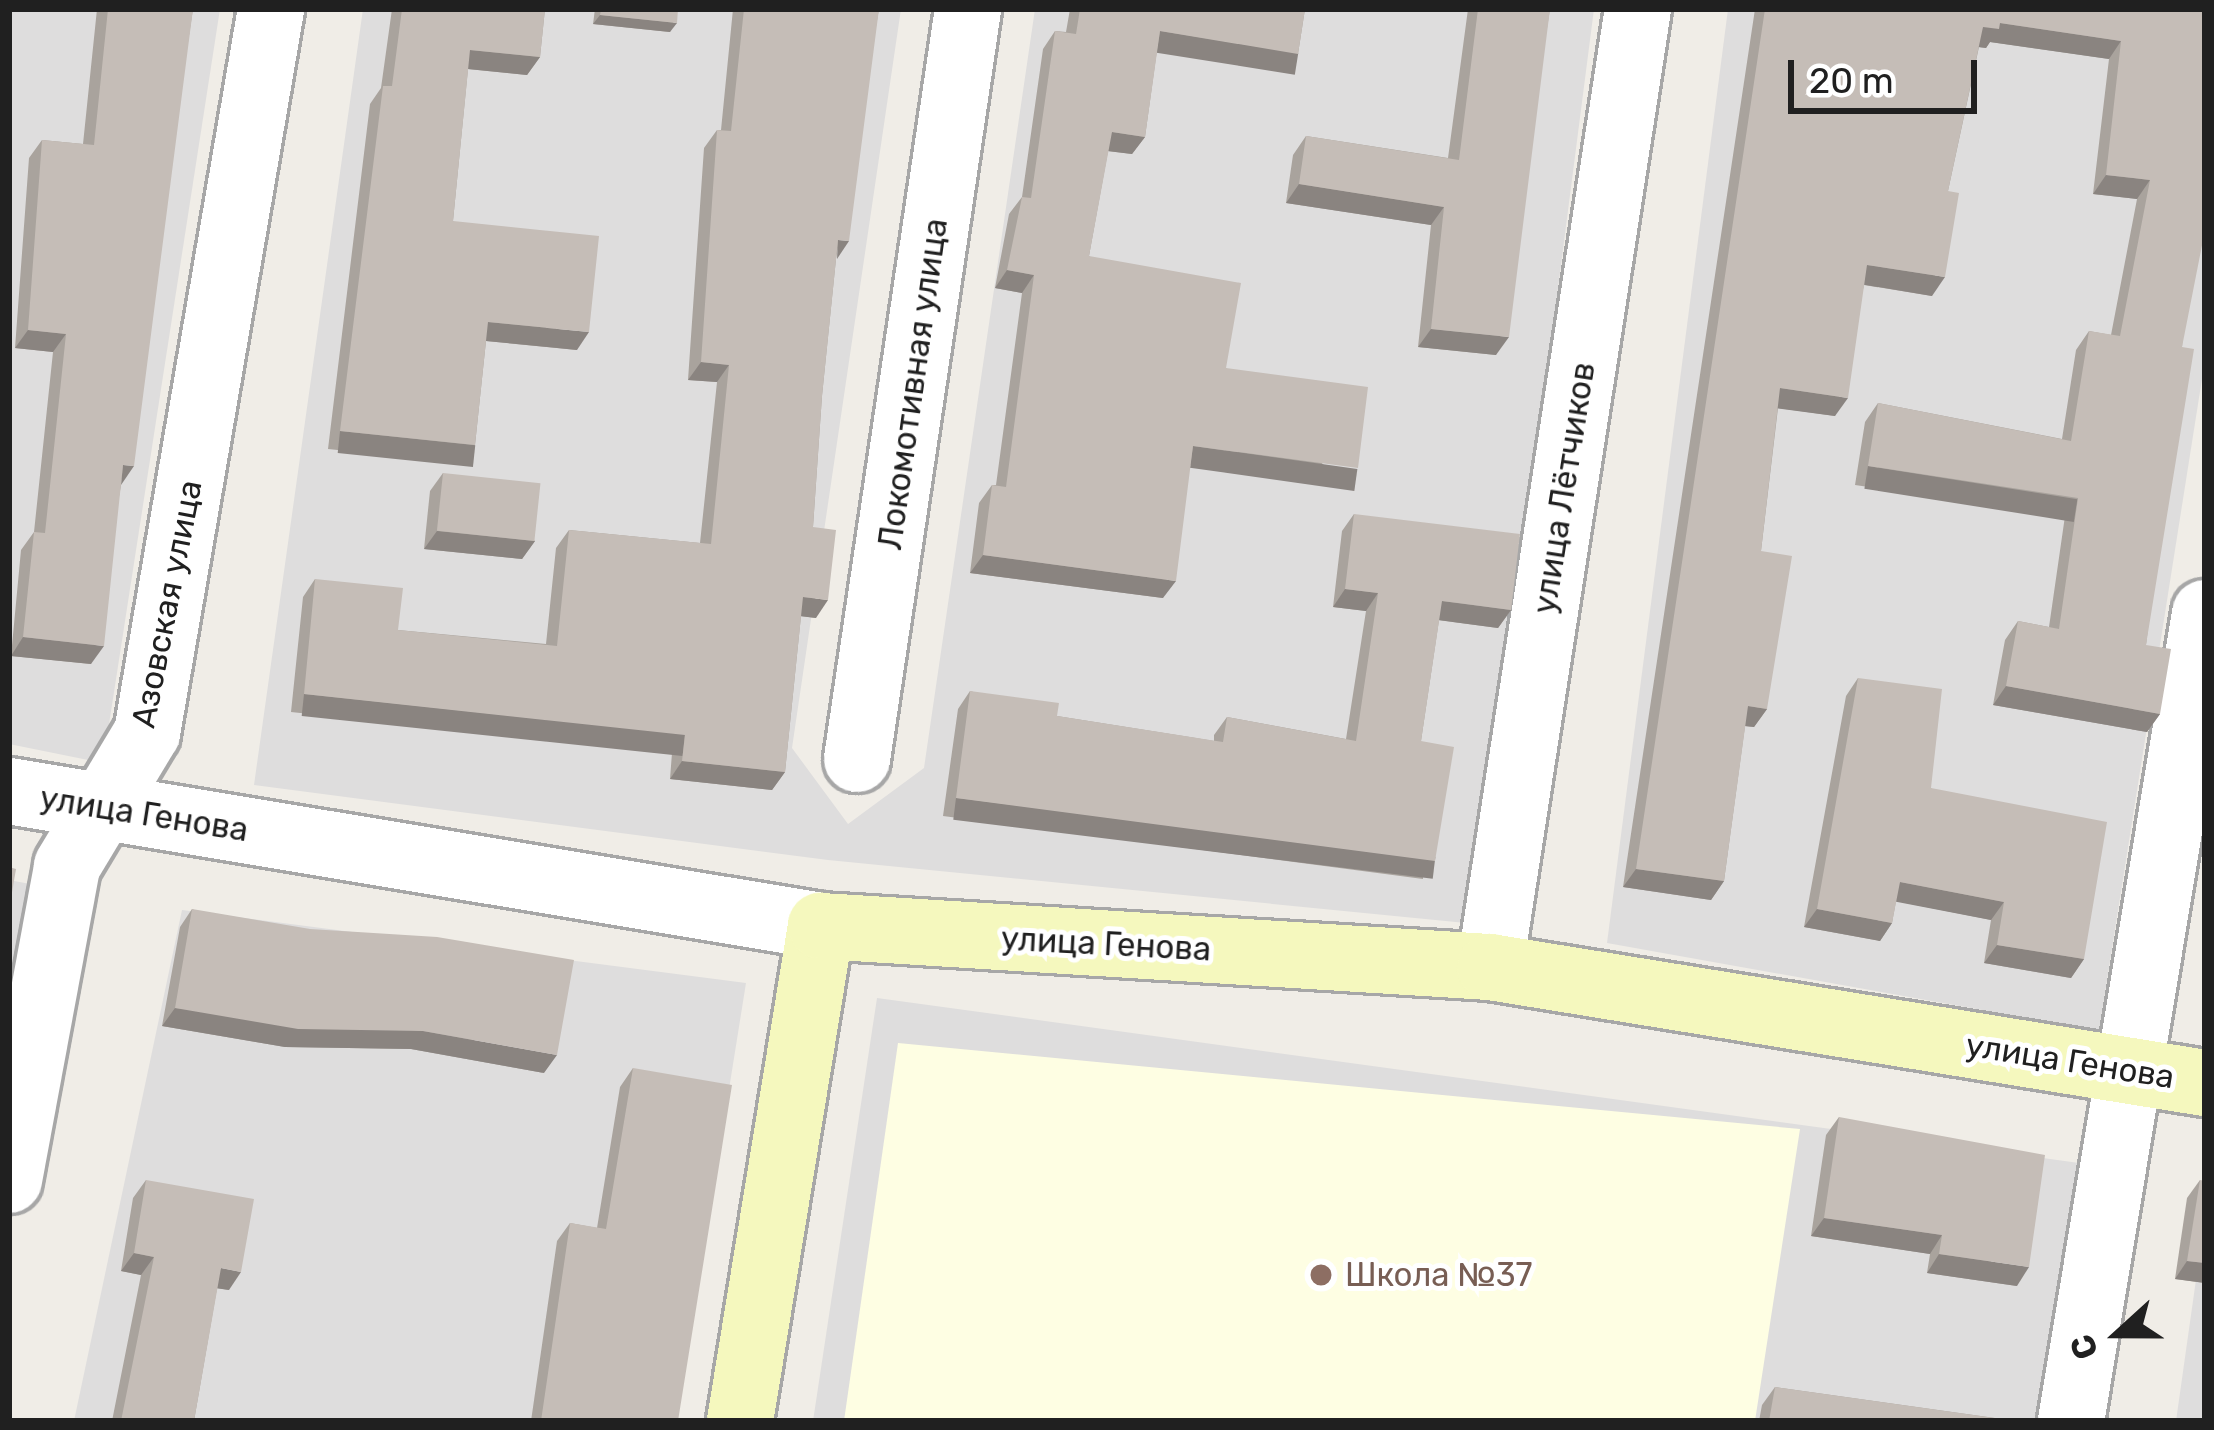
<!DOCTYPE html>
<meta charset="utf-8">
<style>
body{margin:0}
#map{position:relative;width:2214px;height:1430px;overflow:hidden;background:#f0ede7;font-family:Rubik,sans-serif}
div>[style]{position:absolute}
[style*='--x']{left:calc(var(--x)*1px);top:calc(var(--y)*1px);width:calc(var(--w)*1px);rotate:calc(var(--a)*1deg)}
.residential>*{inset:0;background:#dedddd}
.education>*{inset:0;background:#fefee3}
.roads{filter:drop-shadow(3px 0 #a7a7a7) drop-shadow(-3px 0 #a7a7a7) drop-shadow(0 3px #a7a7a7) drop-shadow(0 -3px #a7a7a7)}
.street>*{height:66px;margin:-33px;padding:0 33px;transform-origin:33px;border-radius:33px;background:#fff}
.secondary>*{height:66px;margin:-33px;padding:0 33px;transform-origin:33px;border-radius:33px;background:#f5f8be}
.wall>*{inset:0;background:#a9a39d}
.shaded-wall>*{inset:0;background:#8a8480;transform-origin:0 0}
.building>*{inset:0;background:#c5bdb7;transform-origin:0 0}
.dots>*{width:33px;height:33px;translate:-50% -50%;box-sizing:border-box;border:6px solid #fff;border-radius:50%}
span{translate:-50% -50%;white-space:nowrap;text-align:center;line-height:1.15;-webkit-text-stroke:10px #fff;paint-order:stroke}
.street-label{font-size:33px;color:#202020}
.education-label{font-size:33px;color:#785e54}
.left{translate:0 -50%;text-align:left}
.frame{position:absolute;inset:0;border:12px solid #202020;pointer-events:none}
.north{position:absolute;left:2058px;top:1274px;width:120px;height:120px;-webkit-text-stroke:9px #fff;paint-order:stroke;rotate:249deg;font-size:33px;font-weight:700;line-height:48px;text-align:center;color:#202020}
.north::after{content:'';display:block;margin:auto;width:42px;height:54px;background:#202020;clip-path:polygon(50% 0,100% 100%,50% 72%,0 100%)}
.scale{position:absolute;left:1788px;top:60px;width:189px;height:54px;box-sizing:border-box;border:6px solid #202020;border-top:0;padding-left:15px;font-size:36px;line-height:42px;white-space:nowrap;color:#202020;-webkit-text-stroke:9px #fff;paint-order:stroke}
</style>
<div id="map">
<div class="residential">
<div style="clip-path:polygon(9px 9px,220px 9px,103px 763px,9px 744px)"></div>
<div style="clip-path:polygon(363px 9px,901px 9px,792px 748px,848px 824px,924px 768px,1035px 9px,1594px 9px,1476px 924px,828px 860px,254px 785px)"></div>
<div style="clip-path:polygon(1728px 9px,2205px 9px,2205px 360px,2099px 1031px,1607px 943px)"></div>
<div style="clip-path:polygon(9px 880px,51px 888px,9px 1086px)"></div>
<div style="clip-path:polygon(182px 910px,746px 983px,676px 1421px,74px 1421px)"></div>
<div style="clip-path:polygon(877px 998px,2079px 1163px,2043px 1421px,813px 1421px)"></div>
<div style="clip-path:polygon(2205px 1216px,2205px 1421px,2176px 1421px)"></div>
</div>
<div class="education">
<div style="clip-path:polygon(898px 1043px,1800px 1129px,1755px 1421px,844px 1421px)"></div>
</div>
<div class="roads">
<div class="street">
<div style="--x:857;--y:759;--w:758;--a:-81.58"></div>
<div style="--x:9;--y:791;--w:823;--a:9.44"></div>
<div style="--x:1490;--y:967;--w:969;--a:-81.22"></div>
<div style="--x:9;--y:1180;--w:319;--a:-79.5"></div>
<div style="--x:67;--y:866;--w:155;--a:-59"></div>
<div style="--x:147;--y:733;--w:735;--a:-80.28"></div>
<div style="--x:2071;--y:1421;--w:819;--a:-80.58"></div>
</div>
<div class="secondary">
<div style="--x:740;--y:1421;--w:502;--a:-80.71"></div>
<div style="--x:821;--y:926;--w:670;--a:3.51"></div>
<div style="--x:1490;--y:967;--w:724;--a:9.22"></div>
</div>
</div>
<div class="wall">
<div style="clip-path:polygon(97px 9px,193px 9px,121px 485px,91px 664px,11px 656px,21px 550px,34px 532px,53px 352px,15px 348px,29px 158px,42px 140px,83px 144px)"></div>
<div style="clip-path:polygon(392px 9px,545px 9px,540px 57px,527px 75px,468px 69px,453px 221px,577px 350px,486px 341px,475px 445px,463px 463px,328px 449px,370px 104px,381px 88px)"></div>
<div style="clip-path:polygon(595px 9px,678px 9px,670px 32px,593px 24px)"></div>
<div style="clip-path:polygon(733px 9px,879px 9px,836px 259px,822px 396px,813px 527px,816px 618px,801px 616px,785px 772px,772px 790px,670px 779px,672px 753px,291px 712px,303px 597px,315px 579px,398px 630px,546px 644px,556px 548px,569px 530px,700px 543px,717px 382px,688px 380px,704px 148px,717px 130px,721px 130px)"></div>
<div style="clip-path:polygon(1070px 9px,1305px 9px,1298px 54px,1285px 72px,1157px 50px,1145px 137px,1132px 154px,1108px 151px,1089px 256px,1226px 368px,1345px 486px,1190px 465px,1163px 598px,970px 573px,979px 503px,992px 485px,996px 485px,1022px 293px,995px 288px,1009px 214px,1022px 197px,1043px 49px,1055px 31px,1066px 32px)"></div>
<div style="clip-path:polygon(1468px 9px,1550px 9px,1496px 355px,1418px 347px,1431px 225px,1286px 203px,1293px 155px,1306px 136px,1448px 158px)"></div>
<div style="clip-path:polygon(1755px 9px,2205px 9px,2182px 347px,2146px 645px,2160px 714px,2147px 732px,1993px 705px,2005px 640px,2018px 621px,2049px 627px,2065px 516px,1855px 485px,1865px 422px,1878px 403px,2062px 439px,2076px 350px,2089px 331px,2111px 335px,2137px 199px,2093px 194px,2109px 59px,1990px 42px,1986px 48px,1979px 47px,1948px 191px,1932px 296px,1864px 285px,1835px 416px,1778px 408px,1761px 551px,1767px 709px,1754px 727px,1745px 726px,1724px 881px,1711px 900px,1623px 887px)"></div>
<div style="clip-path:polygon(443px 473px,535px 541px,522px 559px,424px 549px,430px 491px)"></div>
<div style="clip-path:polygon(1354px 514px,1511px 610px,1498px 628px,1439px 620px,1421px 741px,1423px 879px,943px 816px,958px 709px,970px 691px,1057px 716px,1214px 741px,1214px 735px,1227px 717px,1346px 739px,1366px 611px,1333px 607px,1342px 531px)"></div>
<div style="clip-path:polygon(1858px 678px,1931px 788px,2084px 959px,2071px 978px,1984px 963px,1991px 920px,1896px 901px,1892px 923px,1880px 941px,1804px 927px,1846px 696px)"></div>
<div style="clip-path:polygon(192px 909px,544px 1073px,411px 1049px,285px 1047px,162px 1026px,180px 927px)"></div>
<div style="clip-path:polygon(633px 1068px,678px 1421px,531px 1421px,557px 1241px,570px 1223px,597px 1228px,620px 1087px)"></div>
<div style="clip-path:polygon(1839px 1117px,2017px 1286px,1927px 1273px,1930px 1254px,1811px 1236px,1826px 1135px)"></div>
<div style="clip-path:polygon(146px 1180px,229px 1290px,217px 1288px,194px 1421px,112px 1421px,141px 1275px,121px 1271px,133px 1198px)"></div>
<div style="clip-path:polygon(2200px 1180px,2205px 1283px,2175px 1279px,2187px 1198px)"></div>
<div style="clip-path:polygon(1775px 1387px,2016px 1421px,1759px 1421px,1762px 1405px)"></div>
</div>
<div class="shaded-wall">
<div style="clip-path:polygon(600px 15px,677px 23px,670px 32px,593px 24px)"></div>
<div style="clip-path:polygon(2000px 23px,2121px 41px,2109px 59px,1990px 42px,1986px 48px,1970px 46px,1983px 27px)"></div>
<div style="left:1160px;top:31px;width:140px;height:22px;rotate:9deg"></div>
<div style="clip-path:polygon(470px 50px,540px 57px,527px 75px,458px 68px)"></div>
<div style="clip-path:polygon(1112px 132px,1145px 137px,1132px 154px,1099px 150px)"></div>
<div style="clip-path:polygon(2106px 175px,2150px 180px,2137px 199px,2093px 194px)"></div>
<div style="clip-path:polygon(1299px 184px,1444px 207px,1431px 225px,1286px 203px)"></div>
<div style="clip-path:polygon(838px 240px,849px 241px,837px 259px)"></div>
<div style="clip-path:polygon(1867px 265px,1945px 277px,1932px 296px,1854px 283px)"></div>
<div style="clip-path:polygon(1007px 270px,1034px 275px,1022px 293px,995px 288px)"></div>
<div style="clip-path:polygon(488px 322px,589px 332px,577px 350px,476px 340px)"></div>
<div style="clip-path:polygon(1431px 329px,1509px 337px,1496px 355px,1418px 347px)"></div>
<div style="clip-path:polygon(28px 330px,66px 334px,53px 352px,15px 348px)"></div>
<div style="clip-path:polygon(701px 362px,729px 365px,717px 382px,688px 380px)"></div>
<div style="clip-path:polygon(1780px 388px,1848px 398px,1835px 416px,1767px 407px)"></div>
<div style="left:340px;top:431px;width:136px;height:22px;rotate:6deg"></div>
<div style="left:1193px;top:446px;width:166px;height:22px;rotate:8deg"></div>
<div style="clip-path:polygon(123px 465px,134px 466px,121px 485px)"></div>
<div style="left:1868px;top:466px;width:212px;height:23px;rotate:9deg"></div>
<div style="clip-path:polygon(437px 531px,535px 541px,522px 559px,424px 549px)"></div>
<div style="clip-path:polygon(983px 555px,1176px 581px,1163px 598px,970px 573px)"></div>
<div style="clip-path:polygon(1345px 589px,1378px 593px,1366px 611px,1333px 607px)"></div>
<div style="clip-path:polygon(803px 597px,828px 600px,816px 618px,790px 615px)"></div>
<div style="clip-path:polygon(1442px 601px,1511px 610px,1498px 628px,1430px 619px)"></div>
<div style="clip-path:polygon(23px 637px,104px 646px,91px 664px,11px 656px)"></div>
<div style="clip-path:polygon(2006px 686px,2160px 714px,2147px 732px,1993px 705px)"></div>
<div style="left:304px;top:694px;width:383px;height:22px;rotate:6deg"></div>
<div style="clip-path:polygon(1748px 706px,1767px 709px,1754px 727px,1735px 725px)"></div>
<div style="clip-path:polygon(682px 761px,785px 772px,772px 790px,670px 779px)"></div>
<div style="left:956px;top:798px;width:483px;height:22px;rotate:7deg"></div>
<div style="clip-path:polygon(1636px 869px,1724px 881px,1711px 900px,1623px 887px)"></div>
<div style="clip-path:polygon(1900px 882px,2004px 902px,1991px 920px,1887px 900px)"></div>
<div style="clip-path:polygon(1817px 909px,1892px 923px,1880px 941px,1804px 927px)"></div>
<div style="clip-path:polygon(1997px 945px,2084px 959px,2071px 978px,1984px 963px)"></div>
<div style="clip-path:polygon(175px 1008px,423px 1031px,557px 1055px,544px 1073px,411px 1049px,285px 1047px,162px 1026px)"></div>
<div style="clip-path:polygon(1824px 1218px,1942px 1235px,1930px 1254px,1811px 1236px)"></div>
<div style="clip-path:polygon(134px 1253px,154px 1257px,141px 1275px,121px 1271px)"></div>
<div style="clip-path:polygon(1939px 1254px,2029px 1267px,2017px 1286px,1927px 1273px)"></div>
<div style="clip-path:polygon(2187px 1261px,2205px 1263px,2205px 1283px,2175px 1279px)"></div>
<div style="clip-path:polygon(221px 1268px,241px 1272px,229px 1290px,208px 1287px)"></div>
</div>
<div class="building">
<div style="clip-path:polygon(108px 9px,193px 9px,134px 466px,123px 465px,104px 646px,23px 637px,34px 532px,45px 533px,66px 334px,28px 330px,42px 140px,94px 145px)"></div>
<div style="clip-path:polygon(402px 9px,545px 9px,540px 57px,470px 50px,453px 221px,599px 236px,589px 332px,488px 322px,475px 445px,340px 431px,383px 86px,392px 86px)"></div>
<div style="clip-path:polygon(601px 9px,678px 9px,677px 23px,600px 15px)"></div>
<div style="clip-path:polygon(744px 9px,879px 9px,849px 241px,838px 240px,822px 396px,813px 527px,836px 530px,828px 600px,803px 597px,785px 772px,682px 761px,685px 735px,304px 694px,315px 579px,403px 588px,398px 630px,557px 646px,569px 530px,711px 544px,729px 365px,701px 362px,717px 130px,731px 131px)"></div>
<div style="clip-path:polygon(1080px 9px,1305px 9px,1298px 54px,1160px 31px,1145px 137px,1112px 132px,1089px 256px,1241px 283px,1226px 368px,1368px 387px,1358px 468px,1193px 446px,1176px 581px,983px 555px,992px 485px,1006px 487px,1034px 275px,1007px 270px,1022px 197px,1031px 198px,1055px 31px,1076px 34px)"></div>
<div style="clip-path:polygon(1478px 9px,1550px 9px,1509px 337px,1431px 329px,1444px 207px,1299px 184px,1306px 136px,1459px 160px)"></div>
<div style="clip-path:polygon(1765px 9px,2205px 9px,2205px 230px,2182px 347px,2194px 349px,2146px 645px,2171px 649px,2160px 714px,2006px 686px,2018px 621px,2059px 629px,2078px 498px,1868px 466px,1878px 403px,2071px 441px,2089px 331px,2120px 336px,2150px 180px,2106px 175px,2121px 41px,2000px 23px,1999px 29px,1983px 27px,1948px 191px,1959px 193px,1945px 277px,1867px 265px,1848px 398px,1780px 388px,1761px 551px,1792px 556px,1767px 709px,1748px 706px,1724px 881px,1636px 869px)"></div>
<div style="left:443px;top:473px;width:98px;height:58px;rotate:6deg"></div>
<div style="clip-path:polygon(1354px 514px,1520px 534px,1511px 610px,1442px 601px,1421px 741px,1454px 747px,1435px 861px,956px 798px,970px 691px,1059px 703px,1057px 716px,1223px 742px,1227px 717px,1356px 741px,1378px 593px,1345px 589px)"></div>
<div style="clip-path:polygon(1858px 678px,1942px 689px,1931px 788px,2107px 822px,2084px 959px,1997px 945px,2004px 902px,1900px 882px,1892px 923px,1817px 909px)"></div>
<div style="clip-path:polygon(9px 867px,16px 869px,9px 910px)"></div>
<div style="clip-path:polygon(192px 909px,310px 929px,437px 937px,574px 960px,557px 1055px,423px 1031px,298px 1029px,175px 1008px)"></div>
<div style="clip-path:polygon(633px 1068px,732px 1085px,678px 1421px,541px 1421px,570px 1223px,606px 1229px)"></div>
<div style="clip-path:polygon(1839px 1117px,2045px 1155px,2029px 1267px,1939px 1254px,1942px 1235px,1824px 1218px)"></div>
<div style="clip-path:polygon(146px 1180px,254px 1199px,241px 1272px,221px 1268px,194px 1421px,121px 1421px,154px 1257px,134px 1253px)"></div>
<div style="clip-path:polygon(2200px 1180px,2205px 1181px,2205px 1263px,2187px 1261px)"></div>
<div style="clip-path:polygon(1775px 1387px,2016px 1421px,1769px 1421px)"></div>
</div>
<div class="dots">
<div style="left:1321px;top:1275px;background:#8d6e63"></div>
</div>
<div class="street-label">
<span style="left:913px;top:384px;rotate:-82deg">Локомотивная улица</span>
<span style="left:1564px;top:488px;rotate:-81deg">улица Лётчиков</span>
<span style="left:167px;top:604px;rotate:-79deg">Азовская улица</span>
<span style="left:144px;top:814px;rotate:9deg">улица Генова</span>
<span style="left:1106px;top:944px;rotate:3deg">улица Генова</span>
<span style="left:2070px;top:1061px;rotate:9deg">улица Генова</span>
</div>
<div class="education-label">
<span class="left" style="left:1345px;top:1275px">Школа №37</span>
</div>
<div class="frame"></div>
<div class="north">С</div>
<div class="scale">20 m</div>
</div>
